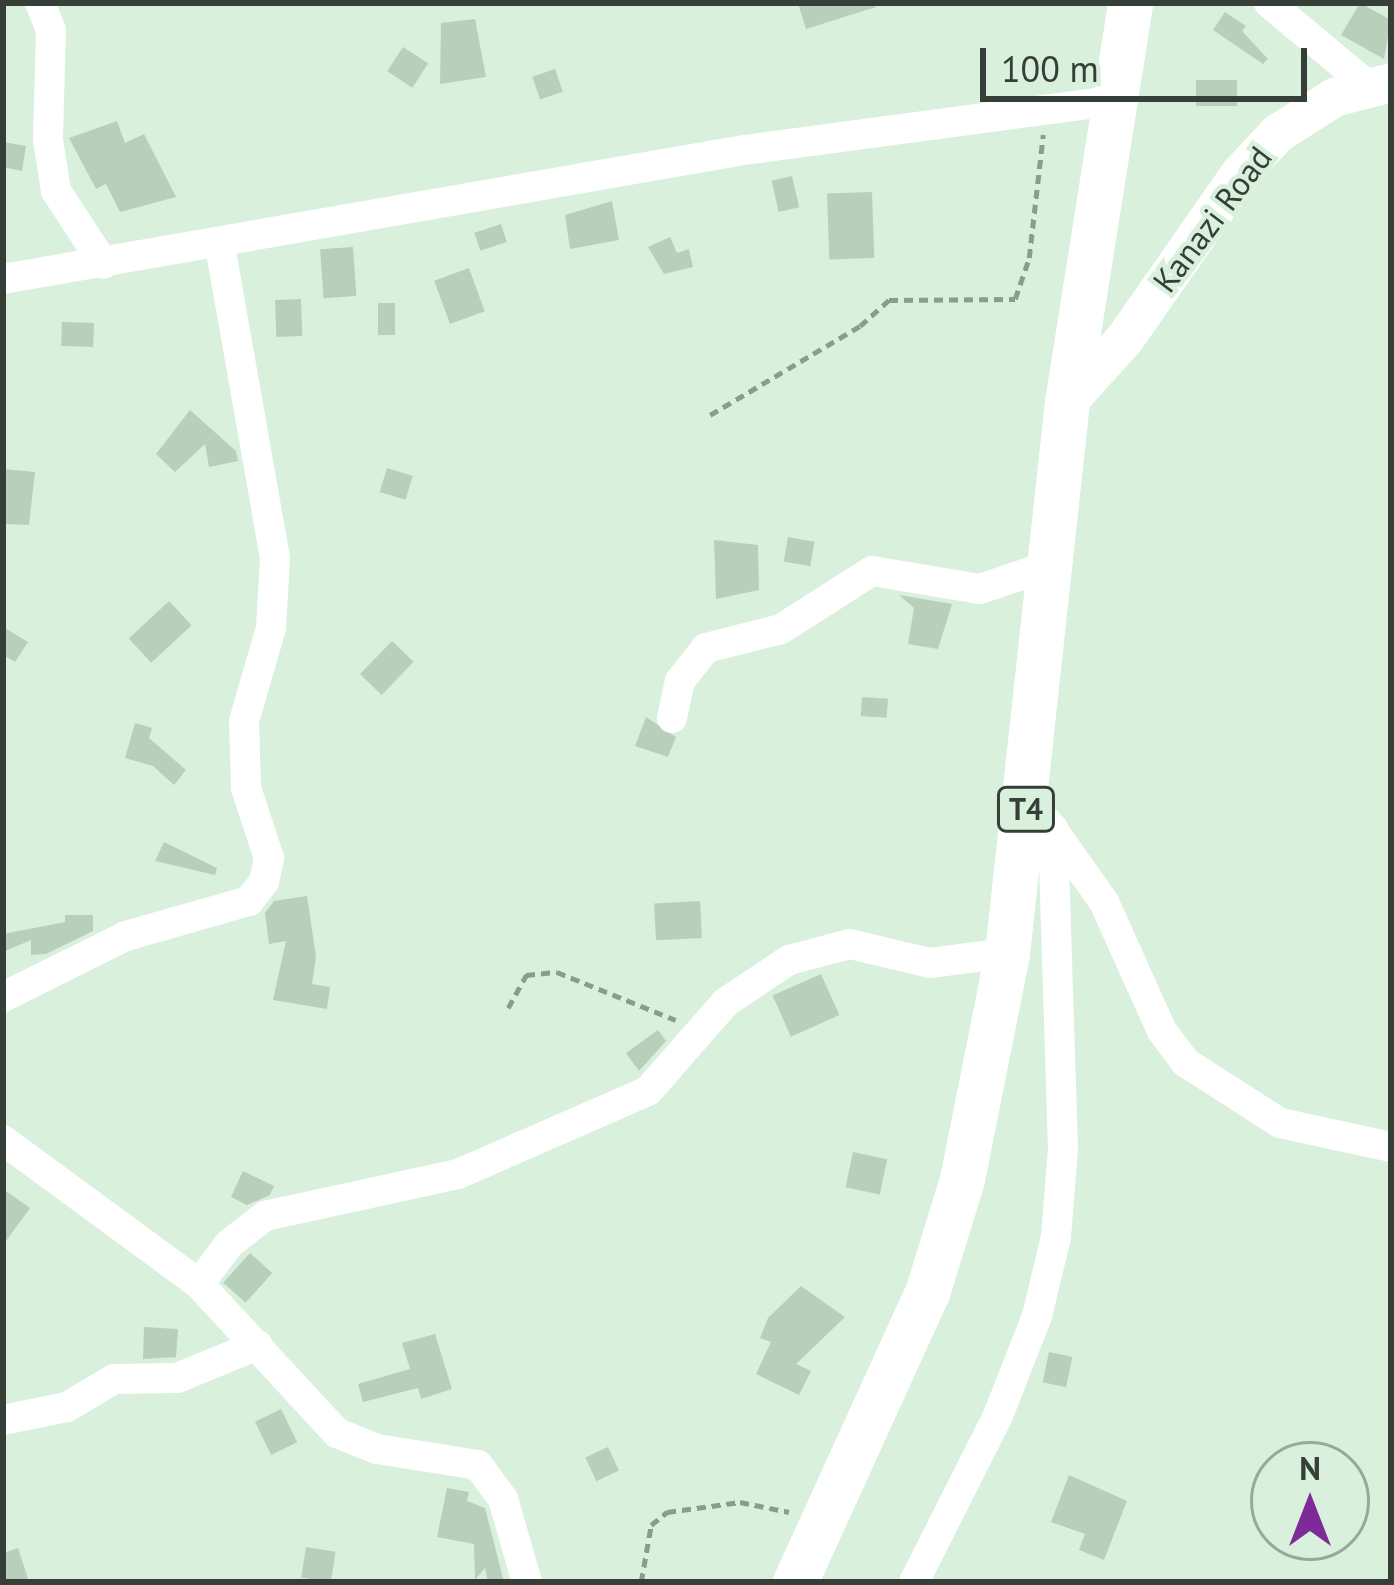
<!DOCTYPE html>
<style>
body{margin:0}
#map{position:relative;width:1394px;height:1585px;overflow:hidden;background:#d9f0dd;font-family:"PT Sans",sans-serif}
div>[style]{position:absolute}
[style*='--x']{left:calc(var(--x)*1px);top:calc(var(--y)*1px);width:calc(var(--w)*1px);rotate:calc(var(--a)*1deg)}
.building>*{inset:0;background:#b8cfbc;transform-origin:0 0}
.path>*{height:4.5px;margin-top:-2.25px;transform-origin:0;background:repeating-linear-gradient(90deg,#8b9c8e 0 9px,transparent 0 15px)}
.minor>*{height:30px;margin:-15px;padding:0 15px;transform-origin:15px;border-radius:15px;background:#fff}
.major>*{height:39px;margin:-19.5px;padding:0 19.5px;transform-origin:19.5px;border-radius:19.5px;background:#fff}
.highway>*{height:45px;margin:-22.5px;padding:0 22.5px;transform-origin:22.5px;border-radius:22.5px;background:#fff}
span{translate:-50% -50%;white-space:nowrap;text-align:center;line-height:1.15;-webkit-text-stroke:9px #d9f0dd;paint-order:stroke}
.shield-label span{padding:3px 9px;background:#d9f0dd;border:3px solid;border-radius:9px;-webkit-text-stroke-width:0}
.shield-label{font-size:30px;color:#363f37;font-weight:700}
.street-label{font-size:33px;color:#363f37}
.frame{position:absolute;inset:0;border:6px solid #363f37;pointer-events:none}
.north{position:absolute;left:1250px;top:1441px;width:120px;height:120px;box-sizing:border-box;background:#d9f0dd;border:3px solid #98a99b;border-radius:50%;rotate:0deg;font-size:33px;font-weight:700;line-height:48px;text-align:center;color:#363f37}
.north::after{content:'';display:block;margin:auto;width:42px;height:54px;background:#7e2a99;clip-path:polygon(50% 0,100% 100%,50% 72%,0 100%)}
.scale{position:absolute;left:980px;top:48px;width:327px;height:54px;box-sizing:border-box;border:6px solid #363f37;border-top:0;padding-left:15px;font-size:36px;line-height:42px;white-space:nowrap;color:#363f37;-webkit-text-stroke:9px #d9f0dd;paint-order:stroke}
</style>
<div id="map">
<div class="building">
<div style="clip-path:polygon(798px 3px,875px 3px,876px 7px,806px 29px)"></div>
<div style="clip-path:polygon(1360px 3px,1391px 20px,1384px 59px,1341px 35px)"></div>
<div style="clip-path:polygon(1225px 12px,1246px 26px,1242px 31px,1268px 59px,1263px 64px,1213px 30px)"></div>
<div style="clip-path:polygon(475px 19px,486px 77px,440px 84px,441px 23px)"></div>
<div style="left:403px;top:47px;width:30px;height:29px;rotate:33deg"></div>
<div style="left:555px;top:69px;width:24px;height:24px;rotate:71deg"></div>
<div style="left:1196px;top:80px;width:41px;height:26px"></div>
<div style="clip-path:polygon(117px 121px,125px 143px,144px 134px,176px 197px,120px 212px,106px 184px,96px 189px,69px 138px)"></div>
<div style="clip-path:polygon(3px 142px,26px 146px,22px 171px,3px 167px)"></div>
<div style="left:792px;top:176px;width:32px;height:21px;rotate:77deg"></div>
<div style="left:872px;top:192px;width:66px;height:45px;rotate:88deg"></div>
<div style="clip-path:polygon(612px 201px,619px 240px,570px 249px,565px 215px)"></div>
<div style="left:501px;top:224px;width:19px;height:28px;rotate:72deg"></div>
<div style="clip-path:polygon(670px 237px,677px 253px,689px 249px,693px 267px,664px 274px,648px 247px)"></div>
<div style="left:353px;top:247px;width:49px;height:33px;rotate:86deg"></div>
<div style="left:469px;top:268px;width:46px;height:37px;rotate:70deg"></div>
<div style="left:301px;top:299px;width:37px;height:26px;rotate:88deg"></div>
<div style="left:378px;top:303px;width:17px;height:32px"></div>
<div style="left:62px;top:322px;width:32px;height:24px;rotate:2deg"></div>
<div style="clip-path:polygon(190px 410px,236px 451px,238px 461px,209px 467px,205px 444px,175px 472px,156px 454px)"></div>
<div style="left:387px;top:468px;width:27px;height:25px;rotate:17deg"></div>
<div style="clip-path:polygon(3px 469px,35px 472px,29px 525px,3px 524px)"></div>
<div style="left:788px;top:537px;width:27px;height:25px;rotate:10deg"></div>
<div style="clip-path:polygon(714px 540px,758px 545px,759px 590px,716px 599px)"></div>
<div style="clip-path:polygon(899px 595px,952px 604px,938px 649px,908px 644px,914px 608px)"></div>
<div style="left:169px;top:601px;width:33px;height:55px;rotate:47deg"></div>
<div style="clip-path:polygon(3px 627px,28px 642px,15px 662px,3px 655px)"></div>
<div style="left:392px;top:641px;width:30px;height:46px;rotate:44deg"></div>
<div style="left:862px;top:697px;width:26px;height:19px;rotate:4deg"></div>
<div style="clip-path:polygon(646px 717px,676px 737px,668px 757px,635px 746px)"></div>
<div style="clip-path:polygon(135px 723px,152px 728px,149px 738px,186px 770px,174px 785px,153px 766px,125px 758px)"></div>
<div style="clip-path:polygon(164px 842px,217px 868px,215px 875px,155px 861px)"></div>
<div style="clip-path:polygon(307px 896px,316px 957px,312px 984px,330px 987px,327px 1009px,273px 1000px,286px 941px,269px 944px,265px 913px,274px 901px)"></div>
<div style="left:700px;top:901px;width:37px;height:46px;rotate:87deg"></div>
<div style="clip-path:polygon(65px 915px,93px 915px,93px 931px,46px 954px,31px 955px,31px 940px,3px 952px,3px 934px,65px 922px)"></div>
<div style="left:821px;top:974px;width:45px;height:53px;rotate:66deg"></div>
<div style="clip-path:polygon(658px 1030px,666px 1041px,639px 1071px,626px 1053px)"></div>
<div style="left:853px;top:1152px;width:35px;height:36px;rotate:12deg"></div>
<div style="clip-path:polygon(243px 1171px,274px 1186px,270px 1195px,247px 1205px,231px 1197px)"></div>
<div style="clip-path:polygon(3px 1189px,30px 1208px,3px 1245px)"></div>
<div style="left:250px;top:1253px;width:30px;height:40px;rotate:42deg"></div>
<div style="clip-path:polygon(801px 1286px,845px 1317px,796px 1364px,811px 1371px,799px 1395px,756px 1374px,771px 1342px,760px 1338px,768px 1318px)"></div>
<div style="clip-path:polygon(144px 1327px,178px 1329px,176px 1357px,143px 1359px)"></div>
<div style="clip-path:polygon(435px 1334px,452px 1389px,421px 1399px,418px 1388px,363px 1402px,358px 1384px,410px 1369px,402px 1343px)"></div>
<div style="left:1049px;top:1352px;width:24px;height:31px;rotate:12deg"></div>
<div style="left:281px;top:1409px;width:37px;height:29px;rotate:64deg"></div>
<div style="left:608px;top:1447px;width:26px;height:25px;rotate:65deg"></div>
<div style="clip-path:polygon(1069px 1475px,1127px 1501px,1104px 1560px,1079px 1550px,1085px 1534px,1051px 1522px)"></div>
<div style="clip-path:polygon(447px 1488px,469px 1492px,467px 1501px,485px 1508px,504px 1582px,488px 1582px,485px 1568px,475px 1580px,474px 1544px,437px 1537px)"></div>
<div style="left:306px;top:1547px;width:30px;height:31px;rotate:9deg"></div>
<div style="clip-path:polygon(18px 1548px,29px 1582px,3px 1582px,3px 1553px)"></div>
</div>
<div class="path">
<div style="--x:710;--y:415;--w:174;--a:-30.7"></div>
<div style="--x:860;--y:326;--w:39;--a:-42"></div>
<div style="--x:889;--y:300;--w:126;--a:-0.5"></div>
<div style="--x:1015;--y:299;--w:43;--a:-71.1"></div>
<div style="--x:1029;--y:258;--w:124;--a:-83.5"></div>
<div style="--x:508;--y:1008;--w:38;--a:-61"></div>
<div style="--x:526;--y:975;--w:31;--a:-6"></div>
<div style="--x:557;--y:972;--w:128;--a:22"></div>
<div style="--x:641;--y:1582;--w:58;--a:-80"></div>
<div style="--x:651;--y:1525;--w:21;--a:-39"></div>
<div style="--x:667;--y:1512;--w:74;--a:-7.8"></div>
<div style="--x:740;--y:1502;--w:50;--a:11.5"></div>
</div>
<div class="minor">
<div style="--x:40;--y:3;--w:29;--a:68"></div>
<div style="--x:51;--y:30;--w:110;--a:91.6"></div>
<div style="--x:48;--y:140;--w:52;--a:81.1"></div>
<div style="--x:56;--y:191;--w:87;--a:56.7"></div>
<div style="--x:1269;--y:3;--w:128;--a:39.9"></div>
<div style="--x:3;--y:279;--w:752;--a:-9.88"></div>
<div style="--x:744;--y:150;--w:371;--a:-7.6"></div>
<div style="--x:672;--y:718;--w:38;--a:-78"></div>
<div style="--x:680;--y:681;--w:42;--a:-51.8"></div>
<div style="--x:706;--y:648;--w:77;--a:-14.2"></div>
<div style="--x:781;--y:629;--w:108;--a:-32.5"></div>
<div style="--x:872;--y:571;--w:109;--a:9.5"></div>
<div style="--x:980;--y:589;--w:75;--a:-18.7"></div>
<div style="--x:1048;--y:823;--w:97;--a:54.7"></div>
<div style="--x:1104;--y:902;--w:141;--a:65.8"></div>
<div style="--x:1162;--y:1031;--w:39;--a:53"></div>
<div style="--x:1185;--y:1062;--w:113;--a:32.7"></div>
<div style="--x:1280;--y:1123;--w:114;--a:12.2"></div>
<div style="--x:3;--y:997;--w:137;--a:-26.4"></div>
<div style="--x:126;--y:936;--w:128;--a:-15.9"></div>
<div style="--x:249;--y:901;--w:24;--a:-52"></div>
<div style="--x:264;--y:882;--w:25;--a:-78"></div>
<div style="--x:269;--y:858;--w:74;--a:-108.2"></div>
<div style="--x:246;--y:788;--w:67;--a:-91.7"></div>
<div style="--x:244;--y:721;--w:97;--a:-73.8"></div>
<div style="--x:271;--y:628;--w:70;--a:-86.7"></div>
<div style="--x:275;--y:558;--w:318;--a:-100"></div>
<div style="--x:3;--y:1140;--w:243;--a:36.3"></div>
<div style="--x:199;--y:1284;--w:203;--a:47.2"></div>
<div style="--x:337;--y:1433;--w:43;--a:21.8"></div>
<div style="--x:377;--y:1449;--w:102;--a:9"></div>
<div style="--x:478;--y:1465;--w:42;--a:53.7"></div>
<div style="--x:503;--y:1499;--w:86;--a:73.9"></div>
<div style="--x:199;--y:1284;--w:50;--a:-53.1"></div>
<div style="--x:229;--y:1244;--w:46;--a:-37.9"></div>
<div style="--x:265;--y:1216;--w:198;--a:-12.3"></div>
<div style="--x:458;--y:1174;--w:207;--a:-23.6"></div>
<div style="--x:648;--y:1091;--w:118;--a:-48.8"></div>
<div style="--x:726;--y:1002;--w:76;--a:-33.7"></div>
<div style="--x:789;--y:960;--w:63;--a:-14.7"></div>
<div style="--x:850;--y:944;--w:82;--a:13.4"></div>
<div style="--x:930;--y:963;--w:78;--a:-7.4"></div>
<div style="--x:3;--y:1420;--w:65;--a:-11.5"></div>
<div style="--x:67;--y:1407;--w:55;--a:-30.8"></div>
<div style="--x:114;--y:1379;--w:63;--a:-0.9"></div>
<div style="--x:177;--y:1378;--w:87;--a:-22.2"></div>
<div style="--x:914;--y:1582;--w:184;--a:-63.2"></div>
<div style="--x:997;--y:1418;--w:110;--a:-68.6"></div>
<div style="--x:1037;--y:1316;--w:81;--a:-76.5"></div>
<div style="--x:1056;--y:1237;--w:88;--a:-85.5"></div>
<div style="--x:1063;--y:1149;--w:321;--a:-91.8"></div>
</div>
<div class="major">
<div style="--x:1067;--y:402;--w:85;--a:-47.9"></div>
<div style="--x:1124;--y:339;--w:203;--a:-55.1"></div>
<div style="--x:1240;--y:173;--w:54;--a:-47.2"></div>
<div style="--x:1277;--y:133;--w:67;--a:-32.3"></div>
<div style="--x:1334;--y:97;--w:59;--a:-14.7"></div>
</div>
<div class="highway">
<div style="--x:795;--y:1582;--w:318;--a:-65.5"></div>
<div style="--x:927;--y:1293;--w:119;--a:-72.9"></div>
<div style="--x:962;--y:1179;--w:230;--a:-78.7"></div>
<div style="--x:1007;--y:953;--w:554;--a:-83.79"></div>
<div style="--x:1067;--y:402;--w:404;--a:-81"></div>
</div>
<div class="shield-label">
<span style="left:1026px;top:809px">T4</span>
</div>
<div class="street-label">
<span style="left:1212px;top:219px;rotate:-53deg">Kanazi Road</span>
</div>
<div class="frame"></div>
<div class="north">N</div>
<div class="scale">100 m</div>
</div>
